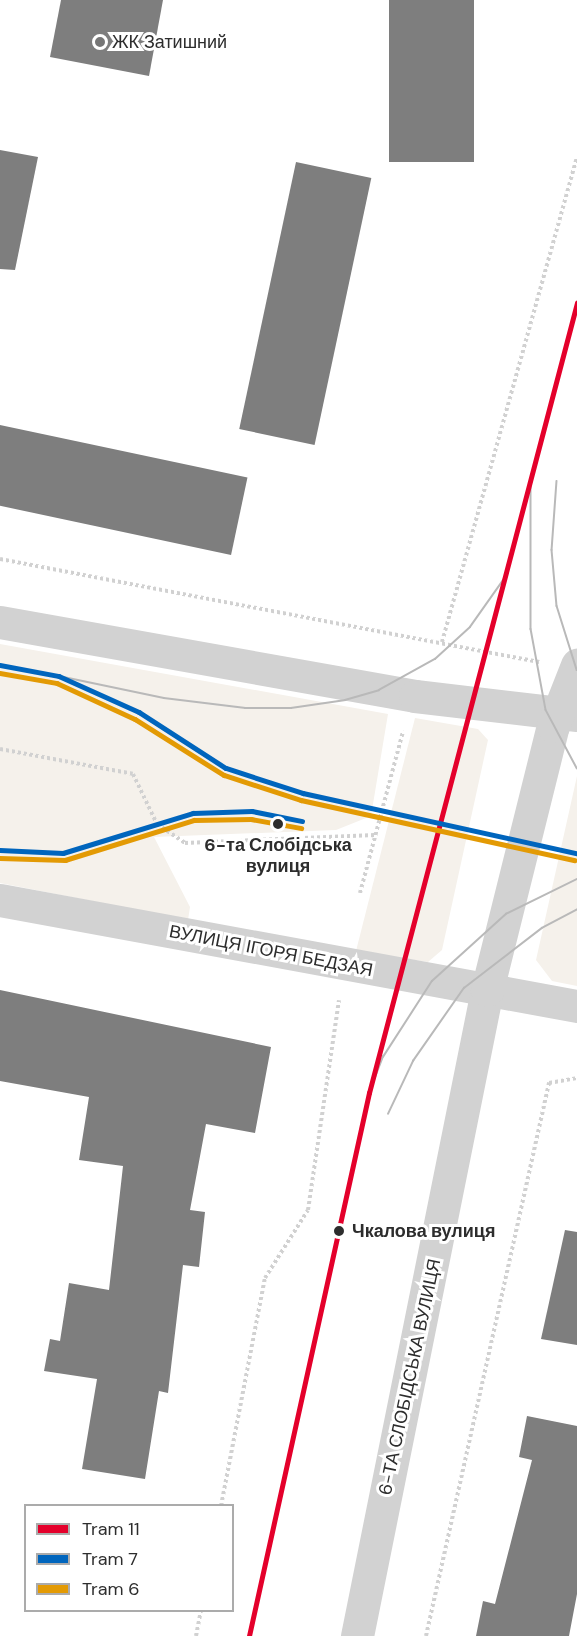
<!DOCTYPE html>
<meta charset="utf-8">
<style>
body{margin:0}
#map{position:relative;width:577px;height:1636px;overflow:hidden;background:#fff;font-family:"DM Sans",sans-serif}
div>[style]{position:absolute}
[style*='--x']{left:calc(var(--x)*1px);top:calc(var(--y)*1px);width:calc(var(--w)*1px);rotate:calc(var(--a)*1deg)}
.green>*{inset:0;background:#f5f1eb}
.building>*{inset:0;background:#7e7e7e;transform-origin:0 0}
.path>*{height:4px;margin-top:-2px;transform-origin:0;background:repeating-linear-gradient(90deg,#d1d1d1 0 3px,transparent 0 6px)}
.tertiary>*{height:33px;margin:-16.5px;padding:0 16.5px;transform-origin:16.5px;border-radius:16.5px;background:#d2d2d2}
.tram>*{height:1.5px;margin:-0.75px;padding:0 0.75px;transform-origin:0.75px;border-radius:0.75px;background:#b9b9b9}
.tram-1>*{height:4.5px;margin:-2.25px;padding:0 2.25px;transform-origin:2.25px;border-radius:2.25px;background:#e4002b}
.tram-2>*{height:4.5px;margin:-2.25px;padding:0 2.25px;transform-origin:2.25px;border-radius:2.25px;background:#0065bd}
.tram-3>*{height:4.5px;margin:-2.25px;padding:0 2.25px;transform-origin:2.25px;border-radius:2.25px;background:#e39a04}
.dots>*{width:16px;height:16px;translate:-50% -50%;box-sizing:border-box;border:3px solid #fff;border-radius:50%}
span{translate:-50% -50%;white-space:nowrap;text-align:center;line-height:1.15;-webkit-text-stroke:6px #fff;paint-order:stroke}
.poi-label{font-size:18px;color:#2d2d2d}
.left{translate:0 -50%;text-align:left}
.stop-label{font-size:18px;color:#2d2d2d;font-weight:700}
.street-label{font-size:18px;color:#2d2d2d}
.legend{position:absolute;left:24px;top:1504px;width:210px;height:108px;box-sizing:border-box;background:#fff;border:2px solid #ababab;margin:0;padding:8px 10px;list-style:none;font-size:18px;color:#2d2d2d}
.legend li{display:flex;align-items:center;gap:12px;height:30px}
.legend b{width:30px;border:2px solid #ababab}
</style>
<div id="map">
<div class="green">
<div style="clip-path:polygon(0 644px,388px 714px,371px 816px,336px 830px,154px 837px,190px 907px,188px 920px,0 883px)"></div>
<div style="clip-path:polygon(415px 718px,478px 729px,488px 740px,442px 950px,428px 962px,356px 951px)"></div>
<div style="clip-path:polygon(577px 776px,577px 986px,552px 981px,536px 960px)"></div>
</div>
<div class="building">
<div style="clip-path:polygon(61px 0,163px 0,149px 76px,50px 57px)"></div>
<div style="left:389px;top:0;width:85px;height:162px"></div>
<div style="clip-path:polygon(0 150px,38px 157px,15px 270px,0 269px)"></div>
<div style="left:296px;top:162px;width:77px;height:273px;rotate:12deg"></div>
<div style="left:0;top:425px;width:253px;height:79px;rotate:12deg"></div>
<div style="clip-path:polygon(0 990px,271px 1047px,255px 1133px,206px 1124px,190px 1210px,205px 1212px,199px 1267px,183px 1265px,168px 1393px,159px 1391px,145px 1479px,82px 1469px,97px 1379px,44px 1371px,50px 1339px,60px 1341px,69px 1283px,109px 1290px,123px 1166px,79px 1160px,89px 1097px,0 1081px)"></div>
<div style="clip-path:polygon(565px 1230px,577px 1232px,577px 1345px,541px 1339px)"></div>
<div style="clip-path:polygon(527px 1416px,577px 1426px,577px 1594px,569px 1636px,476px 1636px,483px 1601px,495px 1604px,532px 1460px,519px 1457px)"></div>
</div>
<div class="path">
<div style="--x:0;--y:559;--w:549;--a:10.82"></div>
<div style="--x:442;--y:642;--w:503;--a:-74.45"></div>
<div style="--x:0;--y:749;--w:135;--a:10.6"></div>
<div style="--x:133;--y:774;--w:55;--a:64.4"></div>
<div style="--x:157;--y:824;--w:34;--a:34"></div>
<div style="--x:185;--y:843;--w:190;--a:-2.4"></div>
<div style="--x:360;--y:893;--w:168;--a:-75.1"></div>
<div style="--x:221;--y:1506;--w:232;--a:-79.1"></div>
<div style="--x:265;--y:1278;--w:80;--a:-57.7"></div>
<div style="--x:308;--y:1210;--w:212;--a:-81.6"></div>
<div style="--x:196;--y:1636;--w:26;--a:-79"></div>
<div style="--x:426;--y:1636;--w:567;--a:-77.46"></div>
<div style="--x:549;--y:1083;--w:28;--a:-10"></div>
</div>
<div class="tertiary">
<div style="--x:0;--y:622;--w:422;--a:10.1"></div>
<div style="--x:415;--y:696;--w:163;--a:6.7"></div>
<div style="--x:0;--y:900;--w:587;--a:10.41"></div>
<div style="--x:357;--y:1636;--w:659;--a:-78.62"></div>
<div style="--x:487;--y:990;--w:272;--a:-76"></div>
<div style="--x:553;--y:726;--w:66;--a:-68.5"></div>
</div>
<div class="tram">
<div style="--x:557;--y:481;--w:69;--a:94.1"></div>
<div style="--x:552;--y:550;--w:56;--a:84.9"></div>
<div style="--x:557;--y:606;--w:67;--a:72.6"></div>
<div style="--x:531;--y:483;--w:146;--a:90"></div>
<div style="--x:531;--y:629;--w:82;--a:79.5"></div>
<div style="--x:546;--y:710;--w:66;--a:61.9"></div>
<div style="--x:59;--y:676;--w:107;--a:11.8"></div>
<div style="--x:164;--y:698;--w:82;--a:7"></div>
<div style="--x:245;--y:708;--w:46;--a:0"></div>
<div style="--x:291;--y:708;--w:55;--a:-8.4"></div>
<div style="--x:345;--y:700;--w:35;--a:-16"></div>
<div style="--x:379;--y:690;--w:64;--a:-29"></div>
<div style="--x:435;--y:659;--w:47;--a:-42.4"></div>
<div style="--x:470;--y:627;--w:62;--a:-54.8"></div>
<div style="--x:369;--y:1093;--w:39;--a:-69"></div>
<div style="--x:383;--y:1057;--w:90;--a:-57.2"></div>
<div style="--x:432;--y:981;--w:100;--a:-42.2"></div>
<div style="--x:506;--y:914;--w:79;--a:-26.2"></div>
<div style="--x:388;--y:1114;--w:59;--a:-64.7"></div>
<div style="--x:413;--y:1061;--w:89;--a:-55.1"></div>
<div style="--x:464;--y:988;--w:98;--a:-37.6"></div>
<div style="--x:542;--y:928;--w:40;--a:-28"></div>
</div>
<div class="tram-1">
<div style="--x:249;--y:1636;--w:556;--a:-77.54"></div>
<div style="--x:369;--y:1093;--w:817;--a:-75.25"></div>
</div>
<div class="tram-2">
<div style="--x:0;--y:665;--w:60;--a:10.6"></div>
<div style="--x:59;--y:676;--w:88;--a:24.2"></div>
<div style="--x:139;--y:712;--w:103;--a:32.8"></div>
<div style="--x:226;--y:768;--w:81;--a:18"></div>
<div style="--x:303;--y:793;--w:280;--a:12.4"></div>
<div style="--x:0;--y:850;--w:63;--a:2.7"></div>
<div style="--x:63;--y:853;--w:136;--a:-17.1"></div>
<div style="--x:193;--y:813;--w:59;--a:-1.9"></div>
<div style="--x:252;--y:811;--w:51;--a:11.3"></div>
</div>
<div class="tram-3">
<div style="--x:0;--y:673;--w:58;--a:10"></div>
<div style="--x:57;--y:683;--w:86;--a:24.8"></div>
<div style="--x:135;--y:719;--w:105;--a:32.2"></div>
<div style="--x:224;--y:775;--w:81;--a:18"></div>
<div style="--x:301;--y:800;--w:280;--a:12.4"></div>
<div style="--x:0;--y:858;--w:65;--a:1.8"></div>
<div style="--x:65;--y:860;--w:135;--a:-17.2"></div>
<div style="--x:194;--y:820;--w:57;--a:-1"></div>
<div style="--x:251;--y:819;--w:51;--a:10.2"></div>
</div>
<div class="dots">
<div style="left:100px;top:42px;background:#767676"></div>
<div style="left:278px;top:824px;background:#2d2d2d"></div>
<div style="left:339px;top:1231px;background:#2d2d2d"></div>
</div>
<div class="poi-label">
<span class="left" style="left:112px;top:42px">ЖК Затишний</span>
</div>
<div class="stop-label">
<span style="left:278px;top:856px">6-та Слобідська<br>вулиця</span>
<span class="left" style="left:352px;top:1231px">Чкалова вулиця</span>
</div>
<div class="street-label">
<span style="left:271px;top:951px;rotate:11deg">ВУЛИЦЯ ІГОРЯ БЕДЗАЯ</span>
<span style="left:410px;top:1377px;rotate:-78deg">6-ТА СЛОБІДСЬКА ВУЛИЦЯ</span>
</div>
<ul class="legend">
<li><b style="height:8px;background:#e4002b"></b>Tram 11</li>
<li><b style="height:8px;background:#0065bd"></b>Tram 7</li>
<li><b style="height:8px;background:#e39a04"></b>Tram 6</li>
</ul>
</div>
